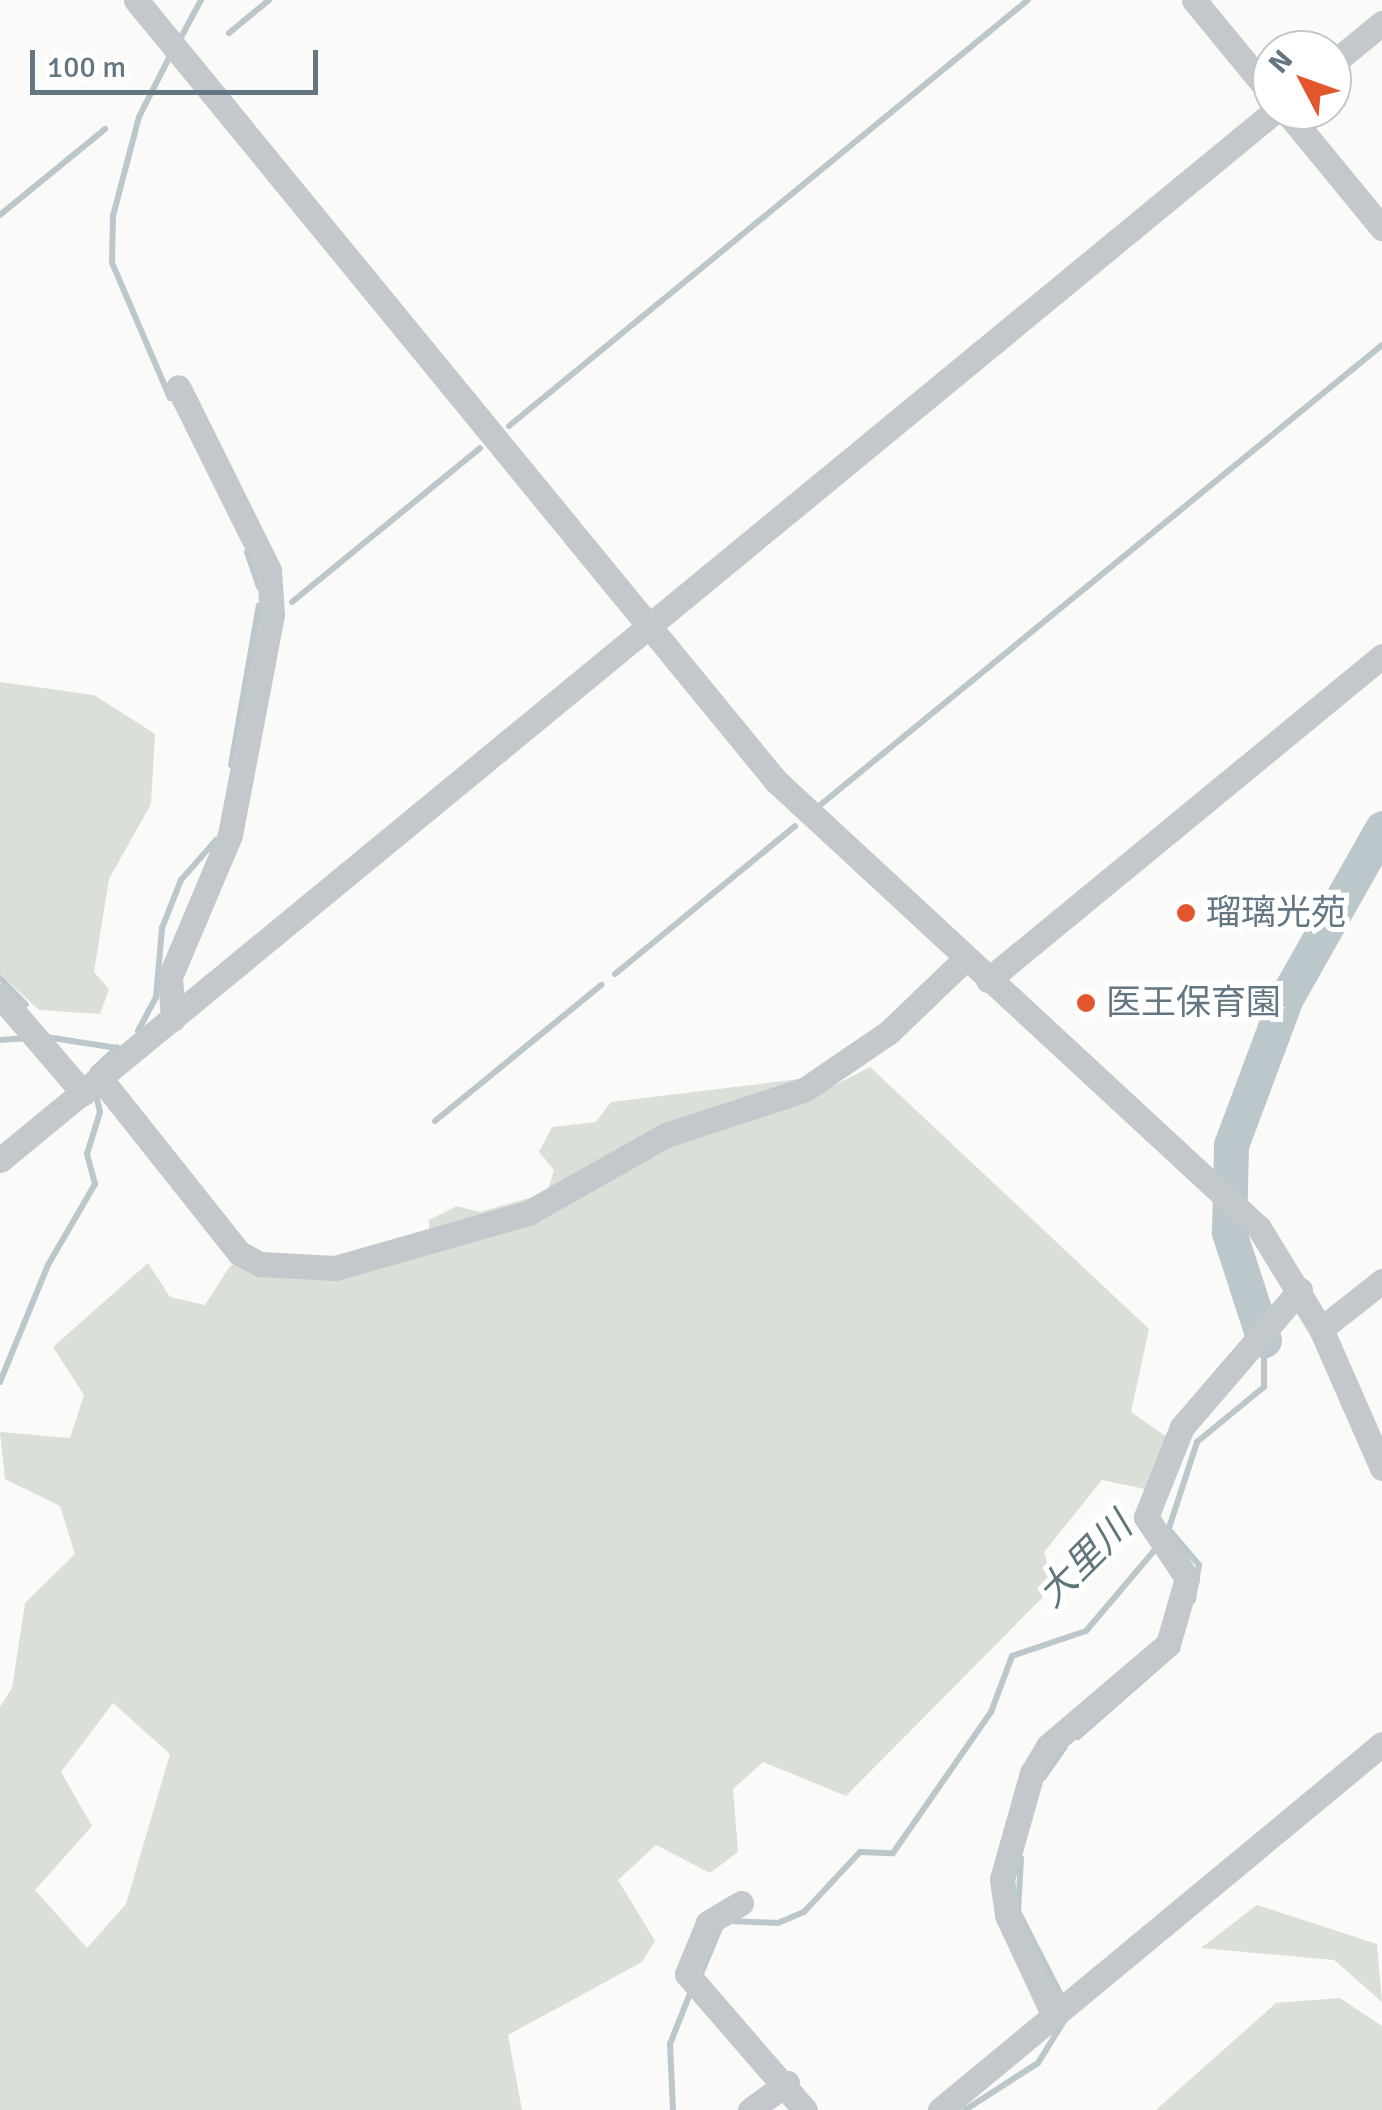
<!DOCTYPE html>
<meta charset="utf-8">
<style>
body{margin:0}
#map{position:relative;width:1382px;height:2110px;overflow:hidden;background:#fafaf8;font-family:Signika,"Noto Sans JP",sans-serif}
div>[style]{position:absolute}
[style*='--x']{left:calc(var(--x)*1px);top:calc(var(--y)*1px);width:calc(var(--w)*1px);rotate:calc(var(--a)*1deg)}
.green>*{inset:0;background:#dadfd7}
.stream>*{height:6px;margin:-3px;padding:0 3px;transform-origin:3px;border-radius:3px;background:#bbc7cb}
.river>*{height:35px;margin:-17.5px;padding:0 17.5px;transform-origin:17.5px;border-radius:17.5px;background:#bbc7cb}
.minor>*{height:25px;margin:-12.5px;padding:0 12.5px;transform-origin:12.5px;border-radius:12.5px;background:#c3c8cc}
.dots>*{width:28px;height:28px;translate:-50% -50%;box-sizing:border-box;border:5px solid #fff;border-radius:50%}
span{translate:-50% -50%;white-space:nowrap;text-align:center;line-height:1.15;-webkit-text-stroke:10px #fff;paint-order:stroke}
.poi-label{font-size:35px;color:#657683}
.left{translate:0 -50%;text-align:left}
.water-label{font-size:38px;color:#60757c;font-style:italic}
.north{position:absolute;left:1252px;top:30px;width:100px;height:100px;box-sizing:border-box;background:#fff;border:2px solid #c1c8cd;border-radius:50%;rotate:311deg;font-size:28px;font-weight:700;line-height:40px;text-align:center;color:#657683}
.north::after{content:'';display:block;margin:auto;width:35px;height:45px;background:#e4572e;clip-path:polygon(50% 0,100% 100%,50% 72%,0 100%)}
.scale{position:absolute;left:30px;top:50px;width:288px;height:45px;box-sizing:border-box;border:5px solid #657683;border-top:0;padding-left:12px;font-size:30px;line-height:35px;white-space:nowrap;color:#657683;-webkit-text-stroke:8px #fff;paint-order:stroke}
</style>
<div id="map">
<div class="green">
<div style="clip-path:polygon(0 682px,94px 695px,155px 734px,151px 804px,109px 879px,94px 972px,109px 989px,100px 1014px,39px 1010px,0 974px)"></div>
<div style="clip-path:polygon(evenodd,870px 1067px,1149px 1329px,1131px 1412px,1167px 1437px,1145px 1489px,1102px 1480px,1044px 1552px,1054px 1586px,846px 1796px,763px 1762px,733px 1789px,738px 1852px,710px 1873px,656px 1845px,618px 1880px,655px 1941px,642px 1962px,508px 2035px,522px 2110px,0 2110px,0 1707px,12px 1688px,25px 1603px,75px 1554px,60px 1506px,5px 1479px,0 1432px,70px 1438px,84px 1395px,53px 1347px,148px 1263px,170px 1297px,205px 1305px,230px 1266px,250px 1256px,346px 1258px,429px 1236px,429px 1220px,457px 1206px,480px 1212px,547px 1193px,554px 1170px,539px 1152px,552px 1127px,596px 1122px,611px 1102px,800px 1079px,816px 1095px,870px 1067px,113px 1703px,170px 1754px,126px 1904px,87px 1948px,35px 1890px,92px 1826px,61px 1772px,113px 1703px)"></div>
<div style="clip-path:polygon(1257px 1905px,1377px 1944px,1382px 2002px,1334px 1960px,1201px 1948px)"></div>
<div style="clip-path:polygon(1340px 1998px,1382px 2026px,1382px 2110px,1156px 2110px,1276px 2003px)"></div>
</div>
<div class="stream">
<div style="--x:229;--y:33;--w:52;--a:-39.5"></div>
<div style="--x:178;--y:43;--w:49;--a:-61.9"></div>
<div style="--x:0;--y:215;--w:136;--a:-39.3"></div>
<div style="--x:170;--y:398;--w:147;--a:-113.2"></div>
<div style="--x:112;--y:263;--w:47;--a:-88.8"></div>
<div style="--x:113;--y:216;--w:102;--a:-75.3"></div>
<div style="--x:139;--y:117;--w:71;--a:-63.1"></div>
<div style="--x:509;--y:426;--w:671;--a:-39.38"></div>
<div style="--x:247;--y:552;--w:37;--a:71"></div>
<div style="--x:292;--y:602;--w:243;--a:-39.3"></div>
<div style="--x:231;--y:765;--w:162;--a:-80.1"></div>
<div style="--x:819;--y:806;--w:728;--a:-39.31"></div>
<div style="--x:615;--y:974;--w:233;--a:-39.4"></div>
<div style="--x:0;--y:978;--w:37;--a:46"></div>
<div style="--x:138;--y:1031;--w:38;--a:-62"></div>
<div style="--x:156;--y:997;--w:69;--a:-85"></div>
<div style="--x:162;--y:928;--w:52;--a:-68.4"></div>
<div style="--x:181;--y:880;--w:53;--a:-48.8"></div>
<div style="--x:46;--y:1037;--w:72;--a:8.8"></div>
<div style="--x:0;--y:1040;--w:29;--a:-4"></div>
<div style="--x:93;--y:1070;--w:33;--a:-43"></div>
<div style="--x:435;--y:1121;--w:215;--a:-39.3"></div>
<div style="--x:0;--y:1382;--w:126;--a:-67.7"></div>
<div style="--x:48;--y:1265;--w:94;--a:-59.9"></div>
<div style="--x:95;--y:1184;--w:31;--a:-105"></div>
<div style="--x:87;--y:1154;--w:44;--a:-72.8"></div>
<div style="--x:100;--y:1112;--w:22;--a:-103"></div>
<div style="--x:1171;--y:1532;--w:43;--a:49.7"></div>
<div style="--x:1199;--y:1565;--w:36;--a:100"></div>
<div style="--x:1166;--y:1537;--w:100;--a:-71.9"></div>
<div style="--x:1197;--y:1442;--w:87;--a:-39.4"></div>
<div style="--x:1264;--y:1387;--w:46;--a:-90"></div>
<div style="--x:1078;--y:1737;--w:132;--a:-41.3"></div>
<div style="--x:1043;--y:1778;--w:37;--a:-55"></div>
<div style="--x:1021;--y:1858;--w:53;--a:93.2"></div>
<div style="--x:1018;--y:1911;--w:99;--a:62.9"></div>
<div style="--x:730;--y:1921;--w:48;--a:2.4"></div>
<div style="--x:778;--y:1923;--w:28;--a:-23"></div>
<div style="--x:804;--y:1912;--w:82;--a:-47"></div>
<div style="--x:860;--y:1852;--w:33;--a:2"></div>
<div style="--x:893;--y:1853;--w:172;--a:-55.2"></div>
<div style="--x:991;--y:1712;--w:60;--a:-69.4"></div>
<div style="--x:1012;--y:1656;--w:78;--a:-18.7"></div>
<div style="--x:1086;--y:1631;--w:111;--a:-49.7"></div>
<div style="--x:700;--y:1976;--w:52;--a:-67.4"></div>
<div style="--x:673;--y:2110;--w:66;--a:-92.6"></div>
<div style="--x:670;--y:2044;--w:57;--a:-68.4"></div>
<div style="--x:965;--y:2110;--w:87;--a:-32.8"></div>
<div style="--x:1038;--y:2063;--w:55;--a:-58.3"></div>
</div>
<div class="river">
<div style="--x:1264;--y:1340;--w:114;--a:-108"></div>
<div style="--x:1229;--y:1232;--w:87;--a:-88.7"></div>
<div style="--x:1231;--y:1145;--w:157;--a:-69.5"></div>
<div style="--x:1286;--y:998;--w:195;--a:-60.5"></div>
</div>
<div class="minor">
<div style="--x:136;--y:0;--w:1010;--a:50.67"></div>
<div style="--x:776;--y:781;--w:658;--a:42.78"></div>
<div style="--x:1259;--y:1228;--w:119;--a:58.5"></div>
<div style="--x:1321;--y:1329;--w:152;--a:66.3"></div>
<div style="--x:1194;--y:0;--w:123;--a:50.6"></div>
<div style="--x:1332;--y:64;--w:65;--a:-39.4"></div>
<div style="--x:1285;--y:110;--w:153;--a:50.6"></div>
<div style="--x:988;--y:980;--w:510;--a:-39.43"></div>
<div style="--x:0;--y:996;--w:128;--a:49.4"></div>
<div style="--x:173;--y:1019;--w:42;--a:-94.1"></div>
<div style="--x:170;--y:977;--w:154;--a:-67.1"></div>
<div style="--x:230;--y:835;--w:225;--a:-79.2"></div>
<div style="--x:272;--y:614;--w:44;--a:-93.9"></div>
<div style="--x:269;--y:570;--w:204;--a:-116.4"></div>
<div style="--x:100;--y:1078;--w:223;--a:51.5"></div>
<div style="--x:239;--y:1253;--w:24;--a:28"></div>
<div style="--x:260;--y:1264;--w:75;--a:3.1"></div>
<div style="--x:335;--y:1268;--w:201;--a:-15.9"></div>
<div style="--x:528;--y:1213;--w:159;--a:-29.5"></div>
<div style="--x:666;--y:1135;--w:145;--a:-18.1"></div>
<div style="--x:804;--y:1090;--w:103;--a:-34.3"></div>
<div style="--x:889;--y:1032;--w:105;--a:-43.8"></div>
<div style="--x:0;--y:1160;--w:1652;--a:-39.45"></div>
<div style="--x:1321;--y:1329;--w:78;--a:-38.2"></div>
<div style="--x:741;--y:1903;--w:39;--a:149"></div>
<div style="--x:708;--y:1923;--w:55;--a:112.4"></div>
<div style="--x:687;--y:1974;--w:180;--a:49.1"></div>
<div style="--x:1054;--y:2016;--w:111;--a:-115"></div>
<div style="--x:1007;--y:1915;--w:36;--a:-98"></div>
<div style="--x:1002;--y:1879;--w:110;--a:-74.2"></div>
<div style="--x:1032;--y:1773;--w:31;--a:-59"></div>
<div style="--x:1048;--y:1746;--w:157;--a:-40.4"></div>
<div style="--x:1168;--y:1644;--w:69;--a:-73.9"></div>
<div style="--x:1187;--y:1578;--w:73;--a:-123.9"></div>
<div style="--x:1146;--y:1517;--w:97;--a:-68.2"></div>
<div style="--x:1182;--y:1427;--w:181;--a:-49.3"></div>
<div style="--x:750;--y:2110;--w:46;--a:-36.1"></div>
<div style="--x:940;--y:2110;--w:574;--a:-39.63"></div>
</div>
<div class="dots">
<div style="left:1186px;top:913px;background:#e4572e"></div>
<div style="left:1086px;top:1003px;background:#e4572e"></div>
</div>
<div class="poi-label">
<span class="left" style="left:1206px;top:913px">瑠璃光苑</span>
<span class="left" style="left:1106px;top:1003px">医王保育園</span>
</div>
<div class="water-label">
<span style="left:1085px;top:1560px;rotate:-45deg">大里川</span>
</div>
<div class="north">N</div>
<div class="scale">100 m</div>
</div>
